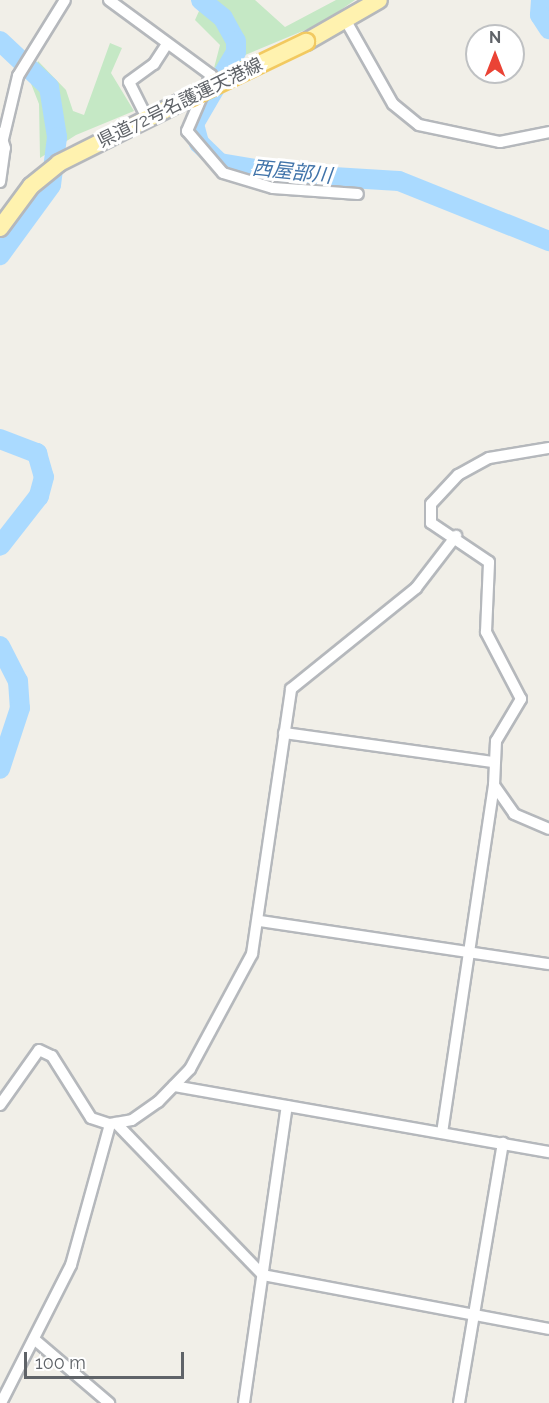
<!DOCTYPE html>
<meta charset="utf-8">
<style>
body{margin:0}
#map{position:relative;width:549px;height:1403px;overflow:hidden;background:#f1efe8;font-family:Raleway,"Noto Sans JP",sans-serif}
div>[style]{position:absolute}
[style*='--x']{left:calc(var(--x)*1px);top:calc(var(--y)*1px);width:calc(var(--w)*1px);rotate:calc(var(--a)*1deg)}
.green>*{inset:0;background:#c5e8c5}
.river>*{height:20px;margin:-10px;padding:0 10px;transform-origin:10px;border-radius:10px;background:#aadaff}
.roads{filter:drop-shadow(2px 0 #b5b8bc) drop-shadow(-2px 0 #b5b8bc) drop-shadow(0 2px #b5b8bc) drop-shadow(0 -2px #b5b8bc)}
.minor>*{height:10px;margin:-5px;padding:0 5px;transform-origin:5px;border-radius:5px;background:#fff}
.primary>*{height:16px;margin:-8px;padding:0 8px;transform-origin:8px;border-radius:8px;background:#fff2af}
.bridges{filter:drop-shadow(2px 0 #f2c960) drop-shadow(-2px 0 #f2c960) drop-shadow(0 2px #f2c960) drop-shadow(0 -2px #f2c960)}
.primary-bridge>*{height:16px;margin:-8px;padding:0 8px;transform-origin:8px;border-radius:8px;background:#fff2af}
span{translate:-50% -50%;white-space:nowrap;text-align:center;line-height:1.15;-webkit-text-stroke:6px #fff;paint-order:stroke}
.street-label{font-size:18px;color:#5f6368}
.water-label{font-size:20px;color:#4174aa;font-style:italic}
.north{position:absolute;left:465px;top:24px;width:60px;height:60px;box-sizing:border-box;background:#fff;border:2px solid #bfc1c3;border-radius:50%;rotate:0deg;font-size:16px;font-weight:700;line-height:24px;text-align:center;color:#5f6368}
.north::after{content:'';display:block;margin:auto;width:21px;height:27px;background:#ea4335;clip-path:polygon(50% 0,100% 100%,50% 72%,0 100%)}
.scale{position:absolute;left:24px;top:1352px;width:160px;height:27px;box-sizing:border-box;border:3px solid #5f6368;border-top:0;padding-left:8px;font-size:18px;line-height:21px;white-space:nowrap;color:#5f6368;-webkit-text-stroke:4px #fff;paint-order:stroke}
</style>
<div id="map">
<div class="green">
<div style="clip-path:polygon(204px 0,255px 0,285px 27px,336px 0,355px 0,322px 23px,214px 68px,220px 45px,195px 20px)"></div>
<div style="clip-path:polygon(110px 43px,122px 48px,111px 73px,134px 111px,76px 135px,40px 158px,39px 104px,30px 81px,38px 61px,66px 90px,73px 111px,84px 115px)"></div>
</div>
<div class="river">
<div style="--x:201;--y:0;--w:28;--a:39"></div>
<div style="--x:223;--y:18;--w:26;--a:61"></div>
<div style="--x:236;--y:41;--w:11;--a:90"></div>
<div style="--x:236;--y:52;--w:83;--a:120.3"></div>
<div style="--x:194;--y:124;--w:20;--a:75"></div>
<div style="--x:199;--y:143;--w:29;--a:44"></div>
<div style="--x:220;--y:163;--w:65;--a:9.8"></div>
<div style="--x:284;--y:174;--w:115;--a:3.5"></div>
<div style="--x:399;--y:181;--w:162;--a:21.8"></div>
<div style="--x:541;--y:0;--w:15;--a:94"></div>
<div style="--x:540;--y:15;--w:17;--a:57"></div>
<div style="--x:0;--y:41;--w:67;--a:43.2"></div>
<div style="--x:49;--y:87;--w:51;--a:80.9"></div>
<div style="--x:57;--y:137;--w:48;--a:97.1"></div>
<div style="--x:51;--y:185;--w:87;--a:126.1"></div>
<div style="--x:0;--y:439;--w:40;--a:21"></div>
<div style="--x:37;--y:453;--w:25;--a:74"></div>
<div style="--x:44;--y:477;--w:20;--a:105"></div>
<div style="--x:39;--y:496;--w:63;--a:128"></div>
<div style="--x:0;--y:646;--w:39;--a:63"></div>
<div style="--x:18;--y:681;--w:27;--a:86"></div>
<div style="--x:20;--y:708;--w:64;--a:108.2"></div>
</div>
<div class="roads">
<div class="minor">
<div style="--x:109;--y:0;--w:127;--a:36.3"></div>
<div style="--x:211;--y:75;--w:61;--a:113.2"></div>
<div style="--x:187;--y:131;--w:55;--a:49.4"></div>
<div style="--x:223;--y:173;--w:52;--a:16.7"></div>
<div style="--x:273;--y:188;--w:85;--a:4"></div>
<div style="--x:346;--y:21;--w:95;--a:60.5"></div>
<div style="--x:393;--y:104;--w:33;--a:39"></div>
<div style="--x:419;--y:125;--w:83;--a:11.9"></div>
<div style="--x:500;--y:142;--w:50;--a:-11.5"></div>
<div style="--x:147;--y:118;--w:40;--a:-116.6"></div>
<div style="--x:129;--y:82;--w:31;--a:-36"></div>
<div style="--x:154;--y:64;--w:24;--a:-57"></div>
<div style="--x:3;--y:139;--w:65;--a:-76.6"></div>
<div style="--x:18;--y:76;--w:89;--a:-58.3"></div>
<div style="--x:0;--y:182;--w:34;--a:-82"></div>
<div style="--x:5;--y:148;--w:16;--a:-108"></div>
<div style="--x:284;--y:733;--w:211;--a:7.9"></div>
<div style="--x:494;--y:785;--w:35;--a:55"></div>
<div style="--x:514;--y:814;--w:38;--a:23"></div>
<div style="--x:260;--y:921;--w:292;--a:8.5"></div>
<div style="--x:174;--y:1086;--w:381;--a:10"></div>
<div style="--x:0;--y:1105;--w:67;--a:-54.7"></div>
<div style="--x:39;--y:1050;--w:14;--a:25"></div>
<div style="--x:52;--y:1056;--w:73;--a:57.8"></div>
<div style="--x:91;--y:1118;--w:20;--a:18"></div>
<div style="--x:110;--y:1124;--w:22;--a:-10"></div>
<div style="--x:132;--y:1120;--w:32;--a:-35"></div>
<div style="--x:158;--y:1102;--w:46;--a:-45.9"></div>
<div style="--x:190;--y:1069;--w:131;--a:-61.7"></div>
<div style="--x:252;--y:954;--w:268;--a:-81.6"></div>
<div style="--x:291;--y:689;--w:161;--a:-38.9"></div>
<div style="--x:416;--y:588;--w:66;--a:-52.4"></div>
<div style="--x:116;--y:1123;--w:211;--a:46"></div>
<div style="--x:263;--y:1275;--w:291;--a:10.7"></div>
<div style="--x:442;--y:1133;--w:352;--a:-81.5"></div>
<div style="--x:494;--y:785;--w:44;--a:-87.4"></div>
<div style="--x:496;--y:741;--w:49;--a:-59.2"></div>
<div style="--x:521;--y:699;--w:76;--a:-117.6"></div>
<div style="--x:486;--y:632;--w:70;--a:-87.5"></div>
<div style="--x:489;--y:562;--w:70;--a:-146.1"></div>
<div style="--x:431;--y:523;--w:19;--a:-90"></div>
<div style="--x:431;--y:504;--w:40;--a:-47"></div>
<div style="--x:458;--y:475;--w:35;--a:-29"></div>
<div style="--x:489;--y:458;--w:61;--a:-9.5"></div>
<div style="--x:34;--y:1339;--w:99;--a:40.5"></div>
<div style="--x:1;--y:1403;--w:155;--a:-63.1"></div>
<div style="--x:71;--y:1265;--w:146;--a:-74.5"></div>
<div style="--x:244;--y:1403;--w:300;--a:-81.8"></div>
<div style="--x:459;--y:1403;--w:264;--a:-80.4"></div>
</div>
<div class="primary">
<div style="--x:306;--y:42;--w:84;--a:-29.9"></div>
<div style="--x:0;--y:228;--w:52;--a:-53.6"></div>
<div style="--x:31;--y:186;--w:36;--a:-39"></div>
<div style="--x:59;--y:163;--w:145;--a:-26.6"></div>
</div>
</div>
<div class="bridges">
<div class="primary-bridge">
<div style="--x:189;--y:98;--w:130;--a:-25.6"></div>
</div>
</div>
<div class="street-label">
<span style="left:180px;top:103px;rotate:-26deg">県道72号名護運天港線</span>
</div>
<div class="water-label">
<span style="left:292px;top:172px;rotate:6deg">西屋部川</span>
</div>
<div class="north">N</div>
<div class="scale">100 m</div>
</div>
